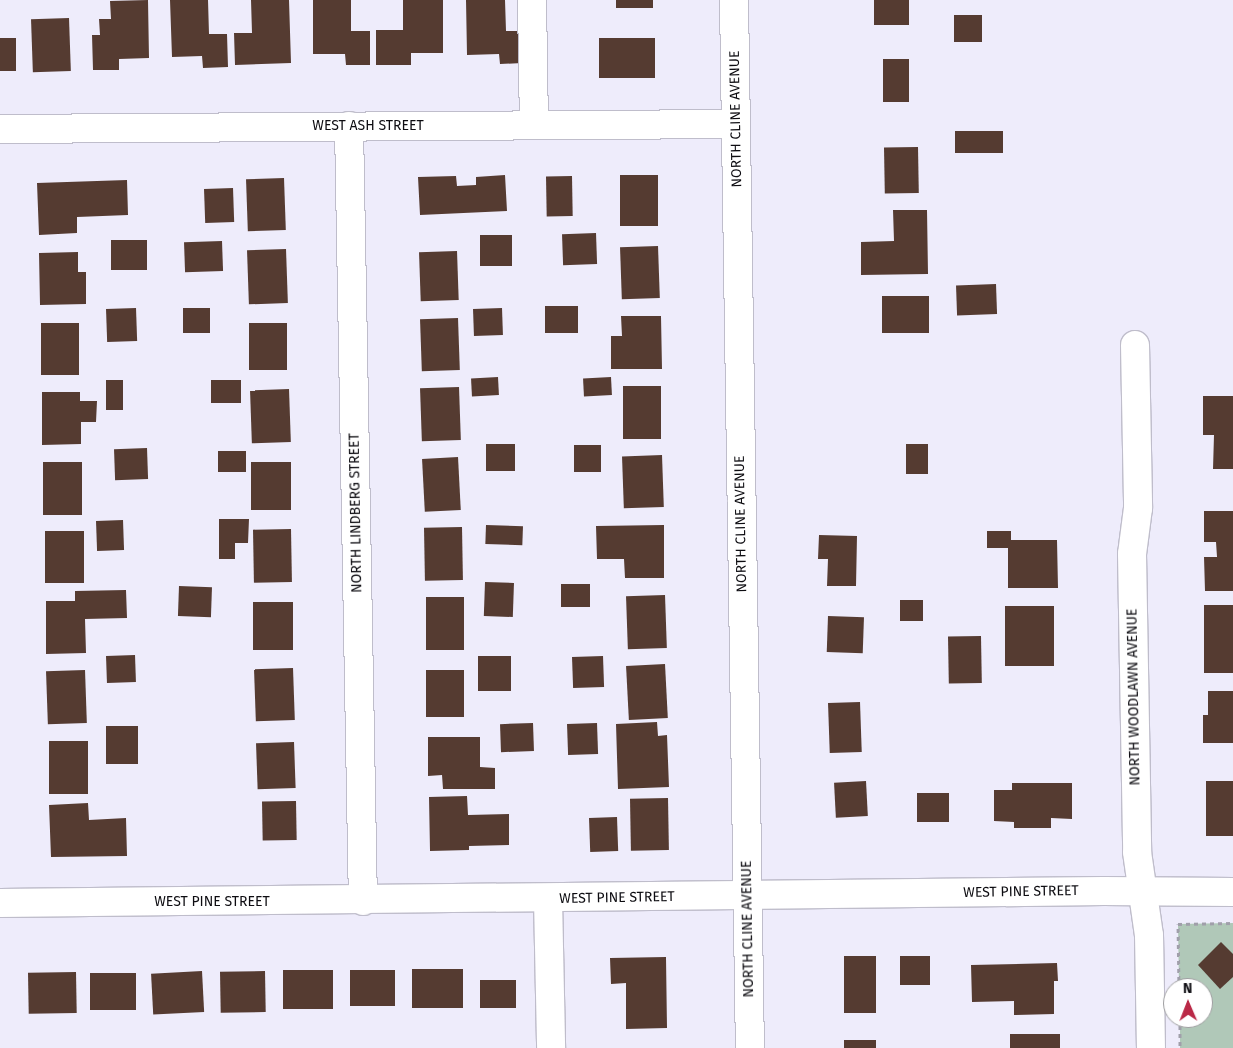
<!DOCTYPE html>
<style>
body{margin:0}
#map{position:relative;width:1233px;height:1048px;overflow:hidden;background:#eeecfb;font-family:"Fira Sans",sans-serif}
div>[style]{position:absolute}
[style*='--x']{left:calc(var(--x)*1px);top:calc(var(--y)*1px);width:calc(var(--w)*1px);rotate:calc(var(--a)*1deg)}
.green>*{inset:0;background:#b0c8b8}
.building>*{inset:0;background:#553b31;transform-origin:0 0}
.path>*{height:3px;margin-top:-1.5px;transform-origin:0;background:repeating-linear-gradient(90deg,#a09faa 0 4px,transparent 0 8px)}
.roads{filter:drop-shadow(1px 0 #bfbdcb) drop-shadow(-1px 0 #bfbdcb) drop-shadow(0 1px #bfbdcb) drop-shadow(0 -1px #bfbdcb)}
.minor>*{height:28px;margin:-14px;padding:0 14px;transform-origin:14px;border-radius:14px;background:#fff}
span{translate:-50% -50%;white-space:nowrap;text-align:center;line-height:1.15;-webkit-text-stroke:5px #fff;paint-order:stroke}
.street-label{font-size:14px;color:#0d0c11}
.north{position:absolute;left:1163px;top:978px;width:50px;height:50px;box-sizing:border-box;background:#fff;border:1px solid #9e9ea0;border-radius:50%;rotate:359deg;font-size:14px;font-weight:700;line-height:20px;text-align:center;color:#0d0c11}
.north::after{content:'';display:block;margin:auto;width:18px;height:22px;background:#ba2947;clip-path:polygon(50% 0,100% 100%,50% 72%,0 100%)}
</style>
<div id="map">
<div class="green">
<div style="clip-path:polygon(1233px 923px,1233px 1048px,1180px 1048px,1180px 1018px,1203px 1018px,1203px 988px,1179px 988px,1178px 924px)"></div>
</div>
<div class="building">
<div style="clip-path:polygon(148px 0,149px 58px,119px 59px,119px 70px,93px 70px,92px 35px,100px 35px,99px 19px,111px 19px,110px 1px)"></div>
<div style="clip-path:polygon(170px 0,208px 0,209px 34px,227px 34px,228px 67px,203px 68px,202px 56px,172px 57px)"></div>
<div style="clip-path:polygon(251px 0,289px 0,291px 63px,235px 65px,234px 33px,252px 33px)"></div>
<div style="clip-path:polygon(313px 0,351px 0,351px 31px,370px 31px,370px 65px,346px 65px,345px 54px,313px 54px)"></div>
<div style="clip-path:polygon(403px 0,443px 0,443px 53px,411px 53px,411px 65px,376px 65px,376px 30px,403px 30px)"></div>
<div style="clip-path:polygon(466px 0,505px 0,506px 31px,521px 31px,522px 63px,500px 64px,499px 54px,467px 55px)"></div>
<div style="left:616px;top:0;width:37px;height:8px"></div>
<div style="left:874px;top:0;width:35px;height:25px"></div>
<div style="left:954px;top:15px;width:28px;height:27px"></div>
<div style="left:69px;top:18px;width:53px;height:38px;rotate:88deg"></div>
<div style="left:0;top:38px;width:16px;height:33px"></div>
<div style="left:599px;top:38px;width:56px;height:40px"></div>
<div style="left:883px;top:59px;width:26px;height:43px"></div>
<div style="left:1003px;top:131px;width:22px;height:48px;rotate:90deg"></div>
<div style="left:918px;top:147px;width:46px;height:34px;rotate:89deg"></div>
<div style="clip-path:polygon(505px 175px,507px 211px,420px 215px,418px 177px,456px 176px,457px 186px,476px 185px,476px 177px)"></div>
<div style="left:620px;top:175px;width:38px;height:51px"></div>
<div style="left:572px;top:176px;width:40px;height:26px;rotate:89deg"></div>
<div style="left:284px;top:178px;width:52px;height:38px;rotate:88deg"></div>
<div style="clip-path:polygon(127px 180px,128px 215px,77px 217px,77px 233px,39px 235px,37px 183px)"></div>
<div style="left:233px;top:188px;width:34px;height:29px;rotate:88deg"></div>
<div style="clip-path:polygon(893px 210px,927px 210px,928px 274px,861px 275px,861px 242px,894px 241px)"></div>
<div style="left:596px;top:233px;width:31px;height:34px;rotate:88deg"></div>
<div style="left:480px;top:235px;width:32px;height:31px"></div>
<div style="left:111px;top:240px;width:36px;height:30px"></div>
<div style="left:222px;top:241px;width:30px;height:38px;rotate:88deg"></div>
<div style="left:658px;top:246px;width:52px;height:38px;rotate:88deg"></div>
<div style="left:286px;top:249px;width:54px;height:39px;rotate:88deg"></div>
<div style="left:457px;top:251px;width:49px;height:38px;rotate:88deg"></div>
<div style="clip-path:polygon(78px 252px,78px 272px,86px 272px,86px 304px,40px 305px,39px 253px)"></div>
<div style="left:996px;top:284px;width:30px;height:40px;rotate:88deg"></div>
<div style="left:882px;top:296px;width:47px;height:37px"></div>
<div style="left:545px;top:306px;width:33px;height:27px"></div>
<div style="left:136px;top:308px;width:33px;height:30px;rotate:88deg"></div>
<div style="left:183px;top:308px;width:27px;height:25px"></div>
<div style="left:502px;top:308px;width:27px;height:29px;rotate:88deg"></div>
<div style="clip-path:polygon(621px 316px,661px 316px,662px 369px,611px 369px,611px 336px,622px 336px)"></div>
<div style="left:458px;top:318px;width:52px;height:38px;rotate:88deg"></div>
<div style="left:41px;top:323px;width:38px;height:52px"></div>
<div style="left:249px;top:323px;width:38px;height:47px"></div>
<div style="left:498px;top:377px;width:18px;height:27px;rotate:87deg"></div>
<div style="left:611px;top:377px;width:18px;height:28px;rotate:87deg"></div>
<div style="left:106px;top:380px;width:17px;height:30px"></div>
<div style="left:211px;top:380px;width:30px;height:23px"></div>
<div style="left:623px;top:386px;width:38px;height:53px"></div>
<div style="left:459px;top:387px;width:53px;height:39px;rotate:88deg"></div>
<div style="left:289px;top:389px;width:53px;height:39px;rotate:88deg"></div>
<div style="clip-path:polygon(42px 392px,80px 392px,80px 401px,97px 401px,96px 422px,81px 422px,81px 444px,42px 445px)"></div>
<div style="clip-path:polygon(1203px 396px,1233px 396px,1233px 469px,1213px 469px,1214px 435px,1203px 435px)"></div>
<div style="left:486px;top:444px;width:29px;height:27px"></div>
<div style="left:906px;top:444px;width:22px;height:30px"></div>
<div style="left:574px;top:445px;width:27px;height:27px"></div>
<div style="left:147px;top:448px;width:31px;height:33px;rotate:88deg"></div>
<div style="left:246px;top:451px;width:21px;height:28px;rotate:90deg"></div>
<div style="left:662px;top:455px;width:52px;height:40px;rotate:88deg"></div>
<div style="left:458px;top:457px;width:53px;height:36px;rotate:87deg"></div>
<div style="left:43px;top:462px;width:39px;height:53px"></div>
<div style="left:291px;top:462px;width:48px;height:40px;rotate:90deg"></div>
<div style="clip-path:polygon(1204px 511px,1233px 511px,1233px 591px,1205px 591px,1204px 557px,1217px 557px,1216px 542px,1204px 542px)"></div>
<div style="clip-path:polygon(219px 519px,249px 519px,248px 543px,235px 543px,235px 559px,219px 559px)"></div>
<div style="left:123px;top:520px;width:30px;height:27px;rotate:88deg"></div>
<div style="left:486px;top:525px;width:37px;height:19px;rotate:2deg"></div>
<div style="clip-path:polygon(664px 525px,664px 578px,625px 578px,624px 559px,597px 559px,596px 526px)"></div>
<div style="left:462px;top:527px;width:53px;height:38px;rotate:89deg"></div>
<div style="left:291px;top:529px;width:53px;height:38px;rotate:89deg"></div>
<div style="left:45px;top:531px;width:39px;height:52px"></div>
<div style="clip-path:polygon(987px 531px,1011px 531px,1011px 540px,1057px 540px,1058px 588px,1008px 588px,1008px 548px,987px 548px)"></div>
<div style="clip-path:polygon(819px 535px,857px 536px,856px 586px,827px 586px,828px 559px,818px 559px)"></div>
<div style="left:485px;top:582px;width:29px;height:34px;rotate:2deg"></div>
<div style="left:561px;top:584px;width:29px;height:23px"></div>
<div style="left:179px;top:586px;width:33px;height:30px;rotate:2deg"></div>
<div style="clip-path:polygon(126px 590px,127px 618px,85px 619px,86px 653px,46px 654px,46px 601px,75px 601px,75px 591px)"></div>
<div style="left:665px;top:595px;width:53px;height:39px;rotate:88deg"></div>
<div style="left:426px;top:597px;width:38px;height:53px"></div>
<div style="left:900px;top:600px;width:23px;height:21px"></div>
<div style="left:253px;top:602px;width:40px;height:48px"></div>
<div style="left:1204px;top:605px;width:29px;height:68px"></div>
<div style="left:1005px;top:606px;width:49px;height:60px"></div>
<div style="left:828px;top:616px;width:36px;height:36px;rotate:2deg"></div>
<div style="left:981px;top:636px;width:47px;height:33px;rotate:89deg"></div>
<div style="left:135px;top:655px;width:27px;height:29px;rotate:88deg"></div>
<div style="left:478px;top:656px;width:33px;height:35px"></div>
<div style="left:603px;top:656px;width:31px;height:31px;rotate:88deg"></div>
<div style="left:665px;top:664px;width:54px;height:39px;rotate:87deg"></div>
<div style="left:293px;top:668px;width:52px;height:39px;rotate:88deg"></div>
<div style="left:85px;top:670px;width:53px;height:39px;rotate:88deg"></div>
<div style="left:426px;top:670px;width:38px;height:47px"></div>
<div style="clip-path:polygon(1208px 691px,1233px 691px,1233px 743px,1203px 743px,1203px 715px,1208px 715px)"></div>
<div style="left:860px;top:702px;width:50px;height:32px;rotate:88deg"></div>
<div style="clip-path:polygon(657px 722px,658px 736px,667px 735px,669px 787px,618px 789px,616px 724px)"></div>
<div style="left:533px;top:723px;width:28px;height:33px;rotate:88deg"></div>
<div style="left:597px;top:723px;width:31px;height:30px;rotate:88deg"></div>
<div style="left:106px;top:726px;width:32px;height:38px"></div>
<div style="clip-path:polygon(428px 737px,480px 737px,480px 767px,495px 768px,495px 789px,443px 789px,442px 775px,428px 776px)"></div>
<div style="left:49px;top:741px;width:39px;height:53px"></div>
<div style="left:294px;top:742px;width:46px;height:38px;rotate:88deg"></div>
<div style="left:866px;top:781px;width:35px;height:32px;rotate:87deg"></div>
<div style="left:1206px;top:781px;width:27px;height:55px"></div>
<div style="clip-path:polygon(1012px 783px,1072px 783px,1072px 819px,1051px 818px,1051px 828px,1014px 828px,1014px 822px,994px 821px,994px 790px,1012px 790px)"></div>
<div style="left:917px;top:793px;width:32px;height:29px"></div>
<div style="clip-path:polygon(467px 796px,468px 815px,509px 814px,509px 845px,469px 846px,469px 850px,430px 851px,429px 797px)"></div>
<div style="left:668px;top:798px;width:52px;height:38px;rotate:89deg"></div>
<div style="left:296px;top:801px;width:39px;height:34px;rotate:89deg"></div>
<div style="clip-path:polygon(88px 803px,89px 820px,126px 818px,127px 856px,51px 857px,49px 805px)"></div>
<div style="left:617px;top:817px;width:34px;height:28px;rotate:88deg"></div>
<div style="clip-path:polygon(1221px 942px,1233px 954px,1233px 977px,1220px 989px,1198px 965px)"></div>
<div style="left:844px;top:956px;width:32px;height:57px"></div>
<div style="left:900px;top:956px;width:30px;height:29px"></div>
<div style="clip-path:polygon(666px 957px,667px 1028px,626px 1029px,626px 983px,611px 984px,610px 958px)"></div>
<div style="clip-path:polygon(1057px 963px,1058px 981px,1054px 981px,1054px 1014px,1014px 1015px,1014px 1001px,972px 1002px,971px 965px)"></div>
<div style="left:412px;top:969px;width:51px;height:39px"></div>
<div style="left:333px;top:970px;width:39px;height:50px;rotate:90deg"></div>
<div style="left:350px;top:970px;width:45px;height:36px"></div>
<div style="left:202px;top:971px;width:41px;height:51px;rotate:87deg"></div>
<div style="left:265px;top:971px;width:41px;height:45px;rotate:89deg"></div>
<div style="left:76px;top:972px;width:41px;height:48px;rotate:89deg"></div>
<div style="left:90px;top:973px;width:46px;height:37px"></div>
<div style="left:480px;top:980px;width:36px;height:28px"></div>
<div style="left:1010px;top:1034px;width:50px;height:14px"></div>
<div style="left:844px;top:1040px;width:32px;height:8px"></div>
</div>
<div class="path">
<div style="--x:1179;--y:988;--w:64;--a:-90.9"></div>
<div style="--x:1178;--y:924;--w:55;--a:-1"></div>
<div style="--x:1180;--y:1018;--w:30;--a:90"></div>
</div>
<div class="roads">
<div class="minor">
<div style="--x:532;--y:0;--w:125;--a:89.1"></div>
<div style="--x:734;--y:0;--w:1048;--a:89.13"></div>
<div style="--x:349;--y:126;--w:775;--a:88.97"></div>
<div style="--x:0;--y:129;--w:736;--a:-0.39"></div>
<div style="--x:1135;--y:345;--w:163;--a:88.9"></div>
<div style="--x:1138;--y:508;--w:46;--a:97.4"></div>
<div style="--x:1132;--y:554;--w:298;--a:89"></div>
<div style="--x:1137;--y:852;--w:84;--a:81.8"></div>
<div style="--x:1149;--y:935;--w:113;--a:89"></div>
<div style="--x:548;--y:899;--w:149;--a:88.8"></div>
<div style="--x:0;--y:903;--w:1104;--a:-0.62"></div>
<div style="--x:1104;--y:891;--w:129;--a:0.4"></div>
</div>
</div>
<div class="street-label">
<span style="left:736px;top:119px;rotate:-91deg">NORTH CLINE AVENUE</span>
<span style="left:368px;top:126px">WEST ASH STREET</span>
<span style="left:356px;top:513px;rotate:-91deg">NORTH LINDBERG STREET</span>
<span style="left:741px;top:524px;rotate:-91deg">NORTH CLINE AVENUE</span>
<span style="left:1134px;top:697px;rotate:-91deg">NORTH WOODLAWN AVENUE</span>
<span style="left:1021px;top:892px;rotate:-1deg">WEST PINE STREET</span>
<span style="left:617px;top:898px;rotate:-1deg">WEST PINE STREET</span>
<span style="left:212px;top:902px">WEST PINE STREET</span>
<span style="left:748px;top:929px;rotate:-91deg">NORTH CLINE AVENUE</span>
</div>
<div class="north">N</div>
</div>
